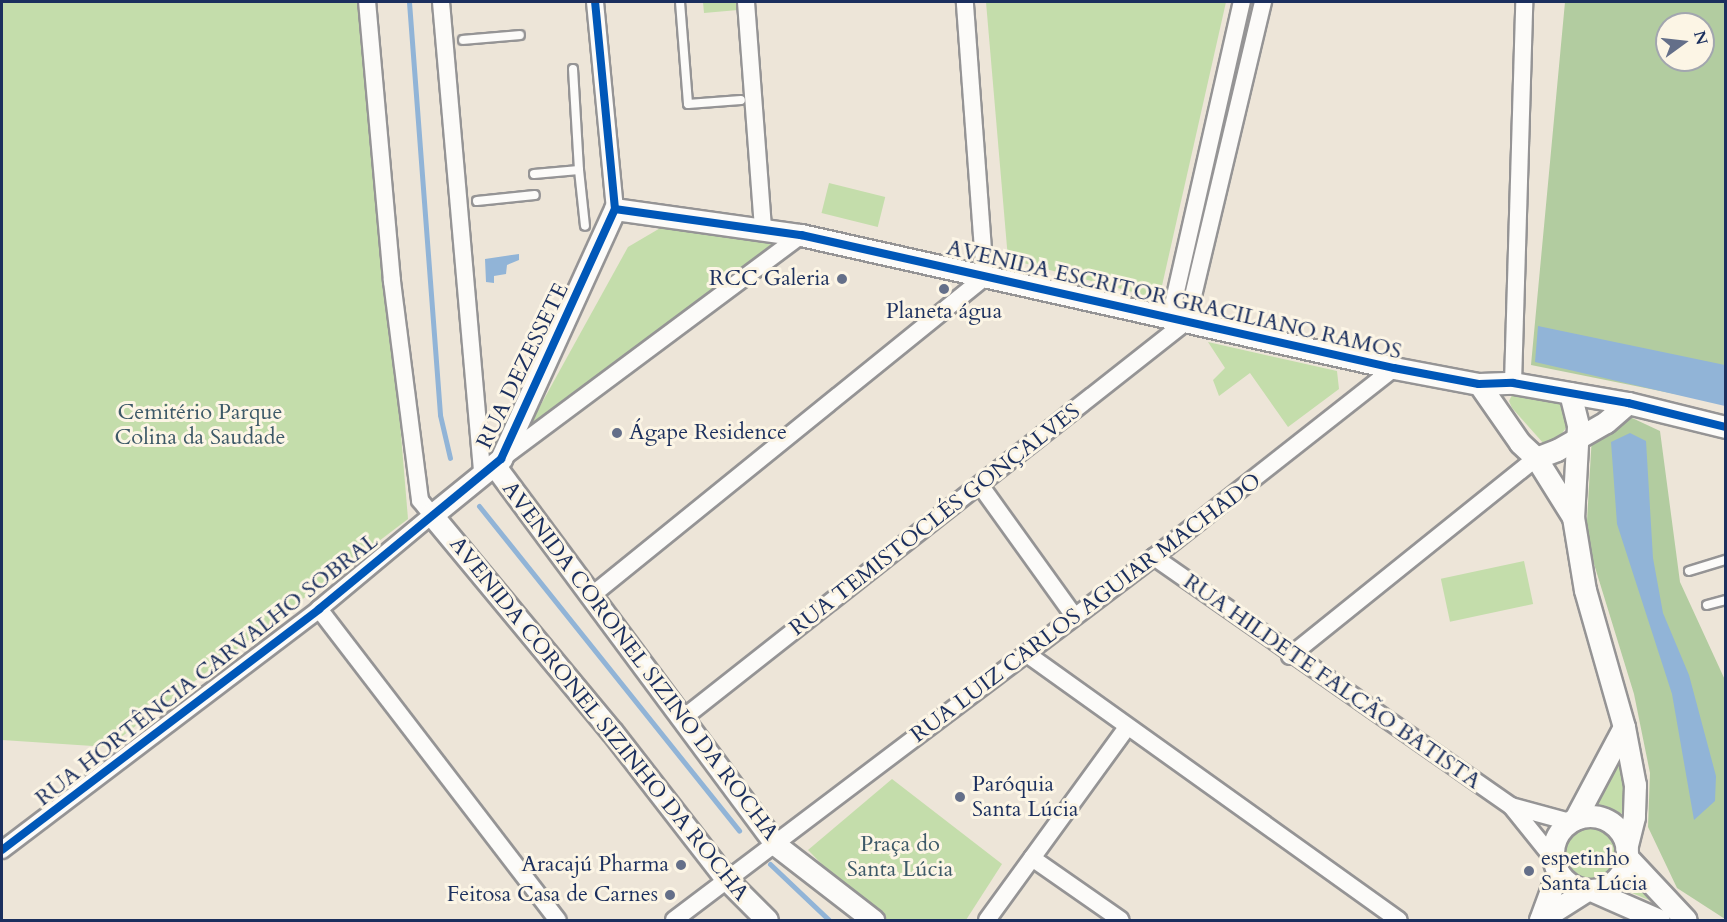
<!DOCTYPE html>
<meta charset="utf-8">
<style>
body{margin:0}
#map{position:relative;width:1727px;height:922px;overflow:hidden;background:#ede5d8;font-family:Cardo,serif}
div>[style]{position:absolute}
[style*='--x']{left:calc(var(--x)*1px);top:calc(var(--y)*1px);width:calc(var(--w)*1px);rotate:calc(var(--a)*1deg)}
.green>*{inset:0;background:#c4ddab;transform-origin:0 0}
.round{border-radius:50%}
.forest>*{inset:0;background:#b2cca0}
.water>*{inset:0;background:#91b4d7}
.stream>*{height:5px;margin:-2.5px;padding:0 2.5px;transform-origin:2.5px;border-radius:2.5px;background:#91b4d7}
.roads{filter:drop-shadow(2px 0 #959495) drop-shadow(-2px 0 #959495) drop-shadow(0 2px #959495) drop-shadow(0 -2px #959495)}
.service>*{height:8px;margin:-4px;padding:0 4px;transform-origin:4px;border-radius:4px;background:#fcfbf9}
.minor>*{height:16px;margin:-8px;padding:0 8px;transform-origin:8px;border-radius:8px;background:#fcfbf9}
.tertiary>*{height:21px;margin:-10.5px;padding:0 10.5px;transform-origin:10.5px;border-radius:10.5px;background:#fcfbf9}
.tertiary>.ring{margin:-10.5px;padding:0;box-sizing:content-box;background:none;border:21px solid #fcfbf9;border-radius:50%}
.cycleway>*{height:8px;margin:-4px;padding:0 4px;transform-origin:4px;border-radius:4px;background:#0057b8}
.dots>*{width:16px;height:16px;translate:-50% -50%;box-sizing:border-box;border:3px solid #fcf5e5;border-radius:50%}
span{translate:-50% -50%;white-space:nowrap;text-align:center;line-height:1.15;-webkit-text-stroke:6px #fcf5e5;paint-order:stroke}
.poi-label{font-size:22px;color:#1b2f5e}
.right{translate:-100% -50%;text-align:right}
.left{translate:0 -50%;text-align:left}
.street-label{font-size:22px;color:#1b2f5e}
.park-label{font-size:22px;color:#3d5968}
.frame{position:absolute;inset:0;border:3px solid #1b2f5e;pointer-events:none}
.north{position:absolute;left:1655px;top:12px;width:60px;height:60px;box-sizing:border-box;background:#fcf5e5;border:2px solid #a2a6af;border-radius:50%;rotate:75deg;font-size:16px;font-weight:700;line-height:24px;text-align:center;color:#1b2f5e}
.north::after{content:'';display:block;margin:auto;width:21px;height:27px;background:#646f89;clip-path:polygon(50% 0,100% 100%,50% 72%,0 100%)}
</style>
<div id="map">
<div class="green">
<div style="clip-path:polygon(2px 2px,365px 2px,408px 519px,108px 747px,2px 740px)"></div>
<div style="clip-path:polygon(703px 2px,737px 2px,738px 10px,704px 13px)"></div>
<div style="clip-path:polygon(986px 2px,1226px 2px,1159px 299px,1008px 259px)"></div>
<div style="left:829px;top:183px;width:58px;height:31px;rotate:14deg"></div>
<div style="clip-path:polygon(662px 227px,771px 238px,776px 246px,523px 437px,628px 247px)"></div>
<div style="clip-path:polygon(1208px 342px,1337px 371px,1339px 389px,1288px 427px,1250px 373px,1219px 396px,1213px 380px,1225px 368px)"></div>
<div style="clip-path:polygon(1513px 393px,1563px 401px,1568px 425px,1553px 446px,1544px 444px,1512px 408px,1509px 401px)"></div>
<div style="left:1524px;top:561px;width:44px;height:85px;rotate:78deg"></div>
<div style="clip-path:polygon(1620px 746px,1628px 758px,1625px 815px,1593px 802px)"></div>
<div style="clip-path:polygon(892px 779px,1002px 864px,966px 920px,887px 920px,839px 882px,808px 850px)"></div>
<div class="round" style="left:1559px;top:822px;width:62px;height:62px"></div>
<div style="clip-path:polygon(1632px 865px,1661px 905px,1615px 886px)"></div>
</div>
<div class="forest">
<div style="clip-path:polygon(evenodd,1565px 2px,1725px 2px,1725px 404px,1531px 365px,1565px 2px,1667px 24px,1703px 24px,1703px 60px,1667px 60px,1667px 24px)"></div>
<div style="clip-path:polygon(1630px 417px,1660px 431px,1680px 582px,1725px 680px,1725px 919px,1677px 888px,1648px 827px,1650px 773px,1634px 694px,1586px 538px,1592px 435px)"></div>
</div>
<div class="water">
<div style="clip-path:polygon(519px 254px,519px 260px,507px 265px,506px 274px,494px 276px,494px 283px,486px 282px,485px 259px)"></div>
<div style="clip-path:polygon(1538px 326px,1725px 365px,1725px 406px,1535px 362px)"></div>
<div style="clip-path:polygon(1630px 433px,1646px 441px,1653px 558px,1663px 613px,1689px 675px,1716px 776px,1715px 801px,1694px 820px,1672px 694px,1617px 524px,1611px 442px)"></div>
</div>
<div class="stream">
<div style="--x:409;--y:2;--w:414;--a:85.7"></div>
<div style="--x:440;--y:415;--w:44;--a:76.9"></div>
<div style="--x:479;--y:506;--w:416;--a:51.3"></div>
<div style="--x:770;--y:864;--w:81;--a:43.5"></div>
</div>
<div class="roads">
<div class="service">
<div style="--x:680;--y:2;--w:102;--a:85.5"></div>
<div style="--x:688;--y:104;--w:53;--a:-4.3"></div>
<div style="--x:463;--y:40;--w:57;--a:-5"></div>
<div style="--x:573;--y:69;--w:101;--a:86.6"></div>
<div style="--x:534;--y:174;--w:45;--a:-5.1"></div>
<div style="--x:579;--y:170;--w:56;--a:83.9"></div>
<div style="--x:477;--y:201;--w:58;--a:-5.9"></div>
<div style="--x:1689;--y:571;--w:39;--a:-17"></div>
<div style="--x:1707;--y:605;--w:20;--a:-15"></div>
</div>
<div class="minor">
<div style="--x:441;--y:2;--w:475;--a:85"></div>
<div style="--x:595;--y:2;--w:208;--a:84.5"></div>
<div style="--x:746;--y:2;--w:227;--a:85.7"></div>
<div style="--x:1170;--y:318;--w:324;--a:-77.2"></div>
<div style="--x:1513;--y:383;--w:381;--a:-88.3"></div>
<div style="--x:501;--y:459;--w:374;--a:-36.7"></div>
<div style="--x:980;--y:485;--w:161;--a:54.3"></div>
<div style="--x:1154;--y:557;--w:435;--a:34.9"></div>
<div style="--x:1511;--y:806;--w:67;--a:51.1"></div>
<div style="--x:591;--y:596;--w:507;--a:-39"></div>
<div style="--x:985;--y:277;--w:276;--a:-94.2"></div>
<div style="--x:319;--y:609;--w:392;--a:52.5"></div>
<div style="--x:1027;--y:654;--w:457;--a:35.6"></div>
<div style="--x:1290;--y:656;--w:316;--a:-38.8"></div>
<div style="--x:682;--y:719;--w:643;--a:-38.24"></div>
<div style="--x:1187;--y:321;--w:328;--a:-76.6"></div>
<div style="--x:1511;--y:806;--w:61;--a:15.2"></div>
<div style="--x:2;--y:850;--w:398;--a:-37.2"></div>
<div style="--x:319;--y:609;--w:147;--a:-39.8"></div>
<div style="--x:432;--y:515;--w:19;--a:-129"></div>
<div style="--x:420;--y:500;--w:221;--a:-97.3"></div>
<div style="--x:392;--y:281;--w:280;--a:-95.1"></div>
<div style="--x:1032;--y:858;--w:108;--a:34.9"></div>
<div style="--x:674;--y:920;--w:602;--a:-37.1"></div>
<div style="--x:1154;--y:557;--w:305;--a:-38.2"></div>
<div style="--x:987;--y:920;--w:238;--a:-54"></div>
</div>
<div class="tertiary">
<div style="--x:1479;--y:384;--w:72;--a:55.2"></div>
<div style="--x:1520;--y:443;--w:22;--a:43"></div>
<div style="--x:1536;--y:458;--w:70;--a:57.9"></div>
<div style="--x:1570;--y:393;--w:34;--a:76"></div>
<div style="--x:1578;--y:426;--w:91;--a:93.1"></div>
<div style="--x:1573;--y:517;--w:74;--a:80.7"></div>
<div style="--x:1585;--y:590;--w:142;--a:74.1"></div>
<div style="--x:1624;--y:727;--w:59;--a:79.3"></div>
<div style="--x:1635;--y:785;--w:32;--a:92"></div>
<div style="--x:1634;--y:817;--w:32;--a:104"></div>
<div style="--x:1536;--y:458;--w:22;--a:-21"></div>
<div style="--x:1557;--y:450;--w:56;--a:-29.7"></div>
<div style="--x:1606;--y:422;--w:29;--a:-41"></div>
<div style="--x:494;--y:465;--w:473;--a:53.4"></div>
<div style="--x:776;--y:845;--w:123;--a:37.7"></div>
<div class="ring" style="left:1553px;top:816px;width:53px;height:53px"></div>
<div style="--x:1575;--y:819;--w:104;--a:-62"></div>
<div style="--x:1627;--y:857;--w:86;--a:46.9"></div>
<div style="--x:1593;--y:891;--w:72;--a:23.7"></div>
<div style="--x:767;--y:920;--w:57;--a:-135"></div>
<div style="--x:727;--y:880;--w:187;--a:-127.8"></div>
<div style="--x:612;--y:732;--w:282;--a:-129.7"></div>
<div style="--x:432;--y:515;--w:89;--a:-39.1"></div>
<div style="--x:501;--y:459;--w:275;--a:-65.5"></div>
<div style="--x:615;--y:209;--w:188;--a:8"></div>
<div style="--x:801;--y:235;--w:608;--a:12.64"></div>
<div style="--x:1394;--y:368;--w:86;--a:10.7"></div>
<div style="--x:1479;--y:384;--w:34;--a:-2"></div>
<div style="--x:1513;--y:383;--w:117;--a:9.9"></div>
<div style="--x:1628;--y:403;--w:101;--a:13.8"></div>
<div style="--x:1540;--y:920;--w:56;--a:-32.6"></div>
<div style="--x:1540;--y:920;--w:52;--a:-69.8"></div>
</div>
</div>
<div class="cycleway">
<div style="--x:615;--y:209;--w:188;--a:8"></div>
<div style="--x:801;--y:235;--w:608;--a:12.64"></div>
<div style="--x:1394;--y:368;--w:86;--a:10.7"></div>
<div style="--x:1479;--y:384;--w:34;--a:-2"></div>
<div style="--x:1513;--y:383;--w:117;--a:9.9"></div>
<div style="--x:1628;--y:403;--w:101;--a:13.8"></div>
<div style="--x:2;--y:850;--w:398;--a:-37.2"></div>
<div style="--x:319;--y:609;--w:236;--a:-39.5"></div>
<div style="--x:501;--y:459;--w:275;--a:-65.5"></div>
<div style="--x:615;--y:209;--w:208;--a:-95.5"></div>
</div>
<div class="dots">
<div style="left:842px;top:279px;background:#646f89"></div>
<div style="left:944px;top:289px;background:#646f89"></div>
<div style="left:617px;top:433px;background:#646f89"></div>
<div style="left:960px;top:797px;background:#646f89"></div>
<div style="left:681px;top:865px;background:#646f89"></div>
<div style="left:1529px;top:871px;background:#646f89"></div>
<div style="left:670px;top:895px;background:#646f89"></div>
</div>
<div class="poi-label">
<span class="right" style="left:830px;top:279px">RCC Galeria</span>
<span style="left:944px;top:312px">Planeta água</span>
<span class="left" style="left:629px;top:433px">Ágape Residence</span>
<span class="left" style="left:972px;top:797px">Paróquia<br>Santa Lúcia</span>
<span class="left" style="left:1541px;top:871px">espetinho<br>Santa Lúcia</span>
<span class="right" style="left:669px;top:865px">Aracajú Pharma</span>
<span class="right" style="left:658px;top:895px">Feitosa Casa de Carnes</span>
</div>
<div class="street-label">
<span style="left:1174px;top:300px;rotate:13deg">AVENIDA ESCRITOR GRACILIANO RAMOS</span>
<span style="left:523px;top:366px;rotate:-64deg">RUA DEZESSETE</span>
<span style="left:935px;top:520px;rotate:-38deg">RUA TEMISTOCLÉS GONÇALVES</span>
<span style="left:1086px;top:608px;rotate:-37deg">RUA LUIZ CARLOS AGUIAR MACHADO</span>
<span style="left:640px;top:661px;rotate:53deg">AVENIDA CORONEL SIZINO DA ROCHA</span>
<span style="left:207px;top:670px;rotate:-38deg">RUA HORTÊNCIA CARVALHO SOBRAL</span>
<span style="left:1332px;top:682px;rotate:35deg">RUA HILDETE FALCÃO BATISTA</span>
<span style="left:599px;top:719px;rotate:51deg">AVENIDA CORONEL SIZINHO DA ROCHA</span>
</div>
<div class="park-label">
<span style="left:200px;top:425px">Cemitério Parque<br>Colina da Saudade</span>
<span style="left:900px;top:857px">Praça do<br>Santa Lúcia</span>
</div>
<div class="frame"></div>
<div class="north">N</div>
</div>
